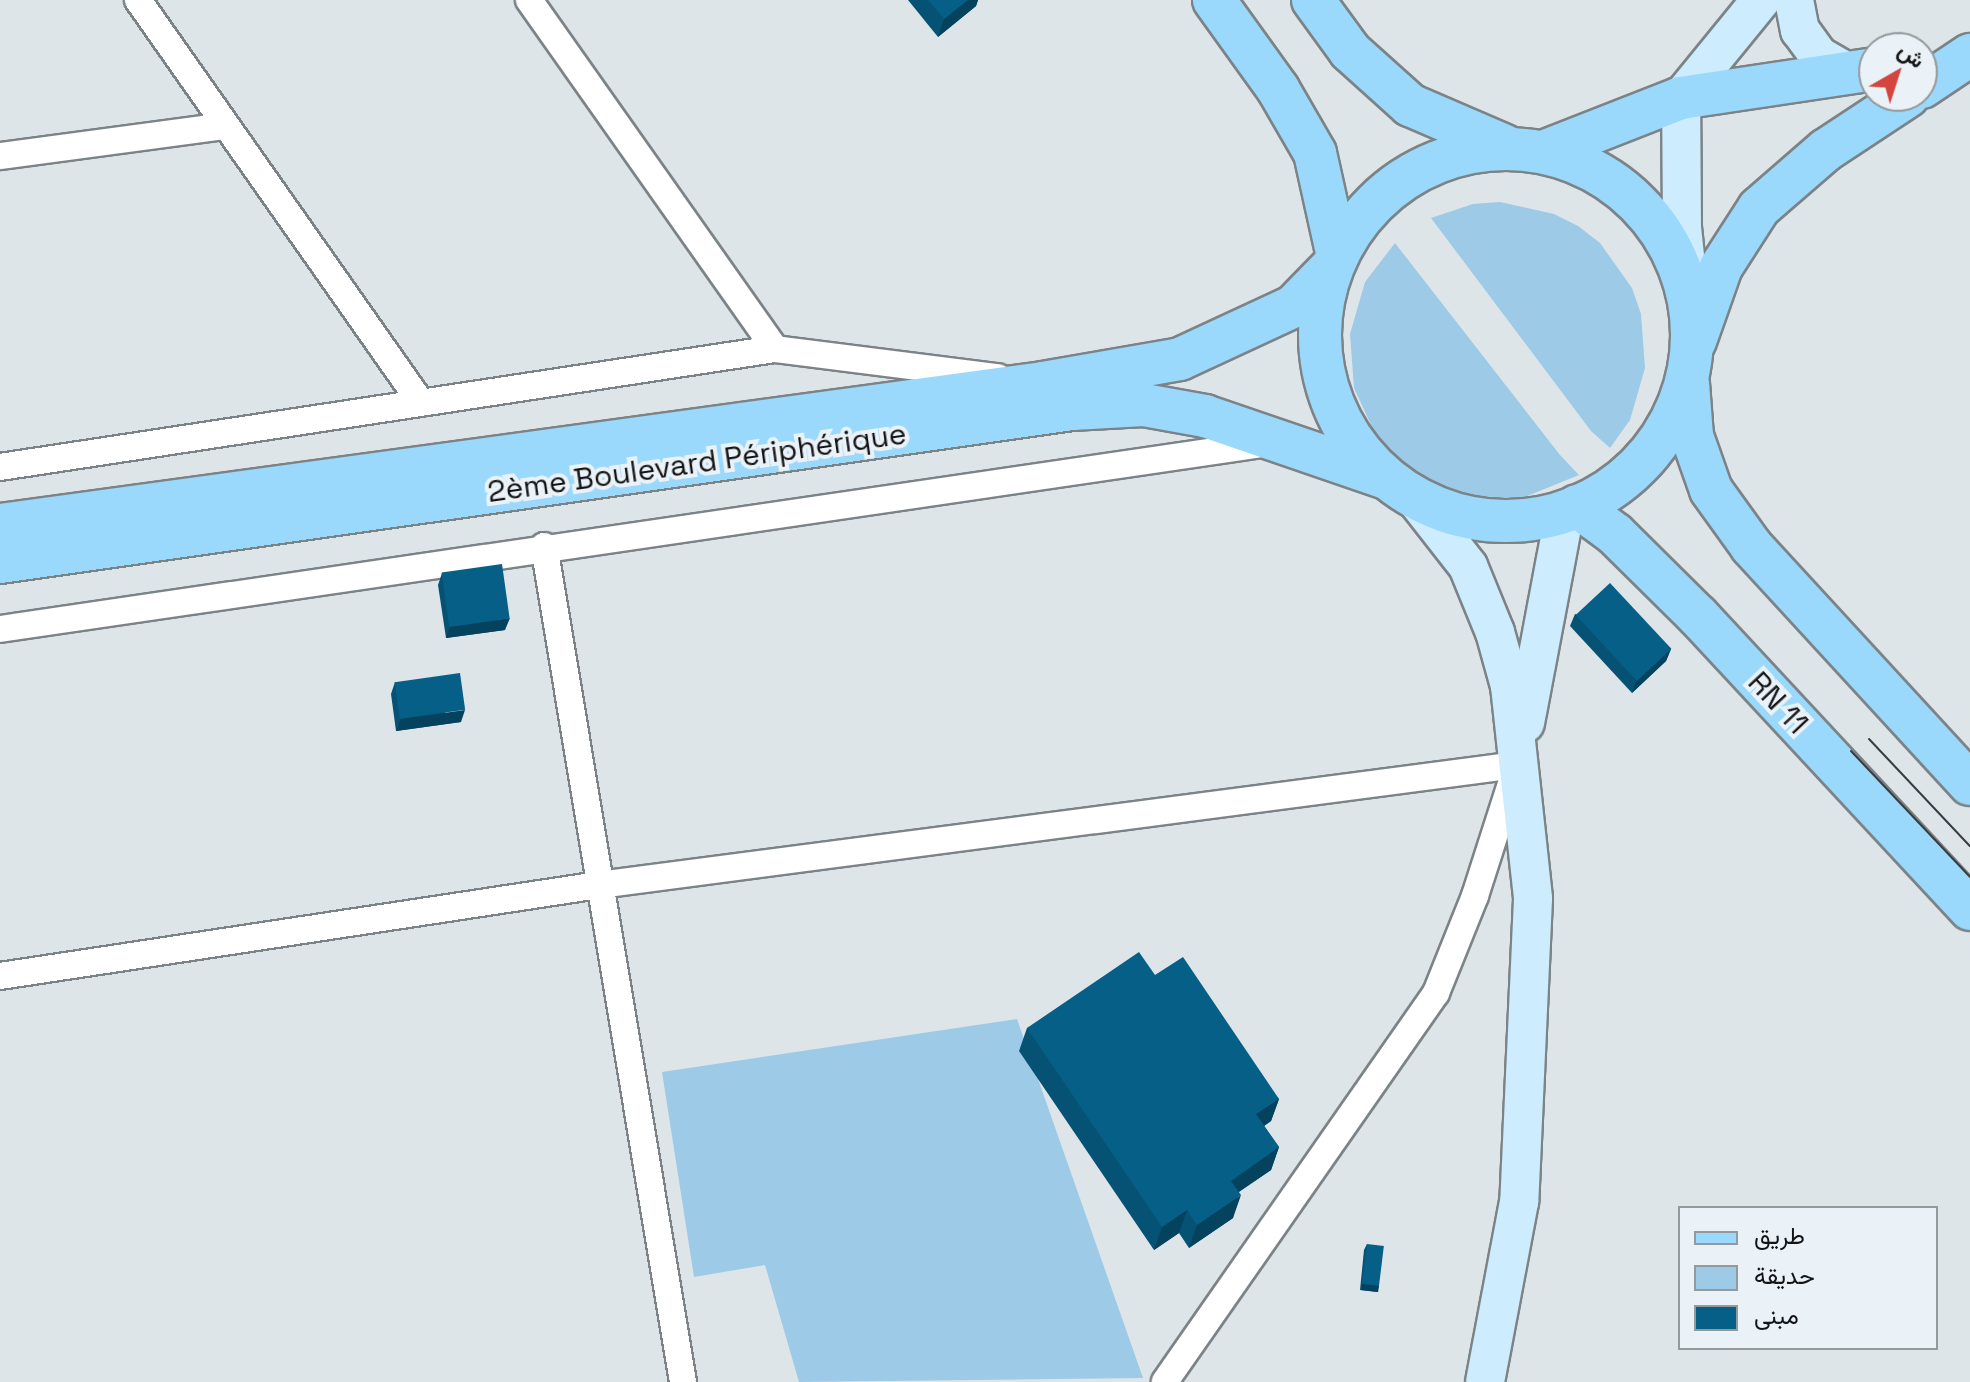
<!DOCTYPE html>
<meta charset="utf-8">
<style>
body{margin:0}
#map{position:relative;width:1970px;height:1382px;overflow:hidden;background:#dee5e9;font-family:"Space Grotesk",Vazirmatn,sans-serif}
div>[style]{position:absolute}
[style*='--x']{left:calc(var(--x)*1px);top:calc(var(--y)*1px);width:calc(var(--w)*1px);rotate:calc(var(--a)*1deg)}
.green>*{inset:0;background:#9dcae7}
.roads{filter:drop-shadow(2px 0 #7c8387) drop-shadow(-2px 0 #7c8387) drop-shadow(0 2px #7c8387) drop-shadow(0 -2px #7c8387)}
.street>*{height:26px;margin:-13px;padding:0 13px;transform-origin:13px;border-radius:13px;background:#fff}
.secondary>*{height:38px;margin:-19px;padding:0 19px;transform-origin:19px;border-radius:19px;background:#cdecfd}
.primary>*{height:42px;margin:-21px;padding:0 21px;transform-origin:21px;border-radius:21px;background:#9ad9fb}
.primary>.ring{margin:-21px;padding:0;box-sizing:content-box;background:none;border:42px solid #9ad9fb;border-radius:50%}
.tram>*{height:2px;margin:-1px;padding:0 1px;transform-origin:1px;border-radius:1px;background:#3a3d3f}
.wall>*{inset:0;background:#055274}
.shaded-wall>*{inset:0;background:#04425e;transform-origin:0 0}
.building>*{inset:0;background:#065f87;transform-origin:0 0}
span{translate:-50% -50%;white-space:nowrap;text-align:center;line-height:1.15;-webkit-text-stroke:8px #ebf2f7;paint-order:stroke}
.street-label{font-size:30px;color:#121416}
.legend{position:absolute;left:1678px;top:1206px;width:260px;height:144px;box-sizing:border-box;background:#ebf2f7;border:2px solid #94999d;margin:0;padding:10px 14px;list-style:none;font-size:24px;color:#121416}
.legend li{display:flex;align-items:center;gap:16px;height:40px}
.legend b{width:40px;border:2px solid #94999d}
.north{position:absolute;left:1858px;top:32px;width:80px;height:80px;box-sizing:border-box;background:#ebf2f7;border:2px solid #94999d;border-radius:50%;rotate:39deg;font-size:22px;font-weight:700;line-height:32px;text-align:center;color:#121416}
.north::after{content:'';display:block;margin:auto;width:28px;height:36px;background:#d4453f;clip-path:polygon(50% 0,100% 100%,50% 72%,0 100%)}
</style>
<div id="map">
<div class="green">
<div style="clip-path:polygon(1500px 202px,1554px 214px,1578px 226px,1600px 243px,1632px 288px,1641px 314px,1645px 368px,1630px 420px,1610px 448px,1591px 431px,1431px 218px,1473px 204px)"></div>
<div style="clip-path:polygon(1395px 243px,1560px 455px,1579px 475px,1522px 498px,1467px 496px,1417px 475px,1377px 438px,1354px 388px,1350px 334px,1365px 282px)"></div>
<div style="clip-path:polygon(1017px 1019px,1143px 1378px,799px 1382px,765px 1265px,694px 1277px,662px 1072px)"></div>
</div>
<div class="roads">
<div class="street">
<div style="--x:138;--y:0;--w:492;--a:54.9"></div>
<div style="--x:529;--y:0;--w:427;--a:54.8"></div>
<div style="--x:0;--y:156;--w:226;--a:-7.6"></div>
<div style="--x:0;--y:467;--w:784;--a:-8.66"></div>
<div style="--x:775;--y:349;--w:225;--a:7.2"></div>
<div style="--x:544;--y:546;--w:847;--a:80.56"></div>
<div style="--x:0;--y:629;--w:1283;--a:-8.34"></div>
<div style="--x:0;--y:976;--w:606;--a:-8.64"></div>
<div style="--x:599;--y:885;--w:926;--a:-7.45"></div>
<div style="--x:1517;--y:765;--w:138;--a:107.8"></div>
<div style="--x:1475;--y:896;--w:105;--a:111.9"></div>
<div style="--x:1436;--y:993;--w:474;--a:124.9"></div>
</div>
<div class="secondary">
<div style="--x:1794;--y:0;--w:31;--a:79"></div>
<div style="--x:1800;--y:30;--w:32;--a:54"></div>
<div style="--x:1819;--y:56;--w:36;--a:30"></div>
<div style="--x:1691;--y:313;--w:85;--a:-96"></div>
<div style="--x:1682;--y:228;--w:130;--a:-90.4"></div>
<div style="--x:1681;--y:98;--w:127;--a:-50.8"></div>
<div style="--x:1414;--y:497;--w:88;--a:52"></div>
<div style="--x:1468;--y:566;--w:71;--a:67.8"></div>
<div style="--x:1495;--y:632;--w:56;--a:74.5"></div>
<div style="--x:1510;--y:686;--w:214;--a:83.8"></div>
<div style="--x:1533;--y:899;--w:303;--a:92.6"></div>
<div style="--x:1519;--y:1202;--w:183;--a:100.7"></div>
<div style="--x:1525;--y:723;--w:215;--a:-79.3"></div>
</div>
<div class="primary">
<div style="--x:1214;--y:0;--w:110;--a:54.3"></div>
<div style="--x:1278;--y:89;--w:74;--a:60"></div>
<div style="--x:1315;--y:153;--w:101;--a:77.5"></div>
<div style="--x:1313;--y:0;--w:63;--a:54"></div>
<div style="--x:1350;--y:51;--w:81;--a:42"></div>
<div style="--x:1410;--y:105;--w:103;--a:23.3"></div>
<div style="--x:1922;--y:87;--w:58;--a:-33.7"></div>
<div class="ring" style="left:1320px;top:149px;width:330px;height:330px"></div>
<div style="--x:1543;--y:152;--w:148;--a:-21.4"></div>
<div style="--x:1681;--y:98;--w:195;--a:-8.5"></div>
<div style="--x:1695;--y:341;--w:78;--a:-70.6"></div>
<div style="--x:1721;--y:267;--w:70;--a:-57.2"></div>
<div style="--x:1759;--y:208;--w:89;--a:-40.9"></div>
<div style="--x:1826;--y:150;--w:98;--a:-33.4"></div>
<div style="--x:1688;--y:383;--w:53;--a:85.7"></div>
<div style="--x:1692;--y:436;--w:57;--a:70.6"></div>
<div style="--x:1711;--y:490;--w:70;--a:54.3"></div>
<div style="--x:1752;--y:547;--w:322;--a:47.4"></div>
<div style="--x:1577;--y:506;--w:47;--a:36.4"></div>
<div style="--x:1615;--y:534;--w:117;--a:44.7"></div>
<div style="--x:1698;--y:616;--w:400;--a:47.1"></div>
<div style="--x:0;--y:525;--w:1053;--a:-7.75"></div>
<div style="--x:1043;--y:383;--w:139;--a:-9.9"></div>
<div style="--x:1180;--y:359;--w:126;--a:-24.9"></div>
<div style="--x:1294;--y:306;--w:52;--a:-45.8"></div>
<div style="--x:0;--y:562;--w:1083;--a:-8.12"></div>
<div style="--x:1072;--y:409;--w:72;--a:-3.2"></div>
<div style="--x:1144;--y:405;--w:62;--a:10.2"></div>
<div style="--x:1205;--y:416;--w:191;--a:18.9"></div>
</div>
</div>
<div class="tram">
<div style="--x:1869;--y:739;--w:147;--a:46.7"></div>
<div style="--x:1851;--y:751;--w:173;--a:46.6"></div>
</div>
<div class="wall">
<div style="clip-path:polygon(908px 0,978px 0,976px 6px,938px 37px)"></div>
<div style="clip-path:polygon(442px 573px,505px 630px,446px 638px,438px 585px)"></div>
<div style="clip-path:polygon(1575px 614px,1671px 649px,1666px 661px,1632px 693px,1570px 626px)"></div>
<div style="clip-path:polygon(395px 682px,461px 722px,396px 731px,391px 694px)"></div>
<div style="clip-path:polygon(1155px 975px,1279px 1099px,1271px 1121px,1264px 1126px,1279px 1147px,1271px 1170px,1239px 1192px,1233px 1218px,1189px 1248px,1179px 1233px,1154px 1250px,1019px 1051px,1027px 1028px)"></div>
<div style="clip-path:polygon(1367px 1244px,1379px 1286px,1377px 1292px,1360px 1290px,1364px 1250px)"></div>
</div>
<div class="shaded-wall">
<div style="clip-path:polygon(968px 0,978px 0,976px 6px,938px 37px,944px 19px)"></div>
<div style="clip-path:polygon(510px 618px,505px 630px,446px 638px,450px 626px)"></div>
<div style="clip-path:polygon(1671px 649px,1666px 661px,1632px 693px,1636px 681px)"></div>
<div style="clip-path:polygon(465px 710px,461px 722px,396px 731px,401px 719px)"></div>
<div style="clip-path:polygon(1279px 1099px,1271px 1121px,1248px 1137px,1256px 1114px)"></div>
<div style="clip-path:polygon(1279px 1147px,1271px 1170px,1222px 1203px,1231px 1181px)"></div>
<div style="clip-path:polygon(1241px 1195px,1233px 1218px,1189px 1248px,1197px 1225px)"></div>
<div style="clip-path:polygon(1187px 1210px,1179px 1233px,1154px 1250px,1162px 1227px)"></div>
<div style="left:1362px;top:1284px;width:17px;height:6px;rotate:7deg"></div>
</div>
<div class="building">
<div style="clip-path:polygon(928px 0,968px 0,944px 19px)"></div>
<div style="left:502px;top:564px;width:55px;height:61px;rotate:82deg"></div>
<div style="left:1610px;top:583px;width:90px;height:47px;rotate:47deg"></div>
<div style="left:460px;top:673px;width:37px;height:66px;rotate:82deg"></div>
<div style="clip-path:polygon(1139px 952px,1155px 975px,1183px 957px,1279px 1099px,1256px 1114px,1279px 1147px,1231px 1181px,1241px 1195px,1197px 1225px,1187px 1210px,1162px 1227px,1027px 1028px)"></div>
<div style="left:1367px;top:1244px;width:17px;height:40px;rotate:7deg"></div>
</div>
<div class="street-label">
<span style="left:697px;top:463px;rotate:-8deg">2ème Boulevard Périphérique</span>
<span style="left:1778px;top:703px;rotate:47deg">RN 11</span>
</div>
<ul class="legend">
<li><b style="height:10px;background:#9ad9fb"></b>طريق</li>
<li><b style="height:22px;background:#9dcae7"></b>حديقة</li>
<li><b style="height:22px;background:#065f87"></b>مبنى</li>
</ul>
<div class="north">ش</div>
</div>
